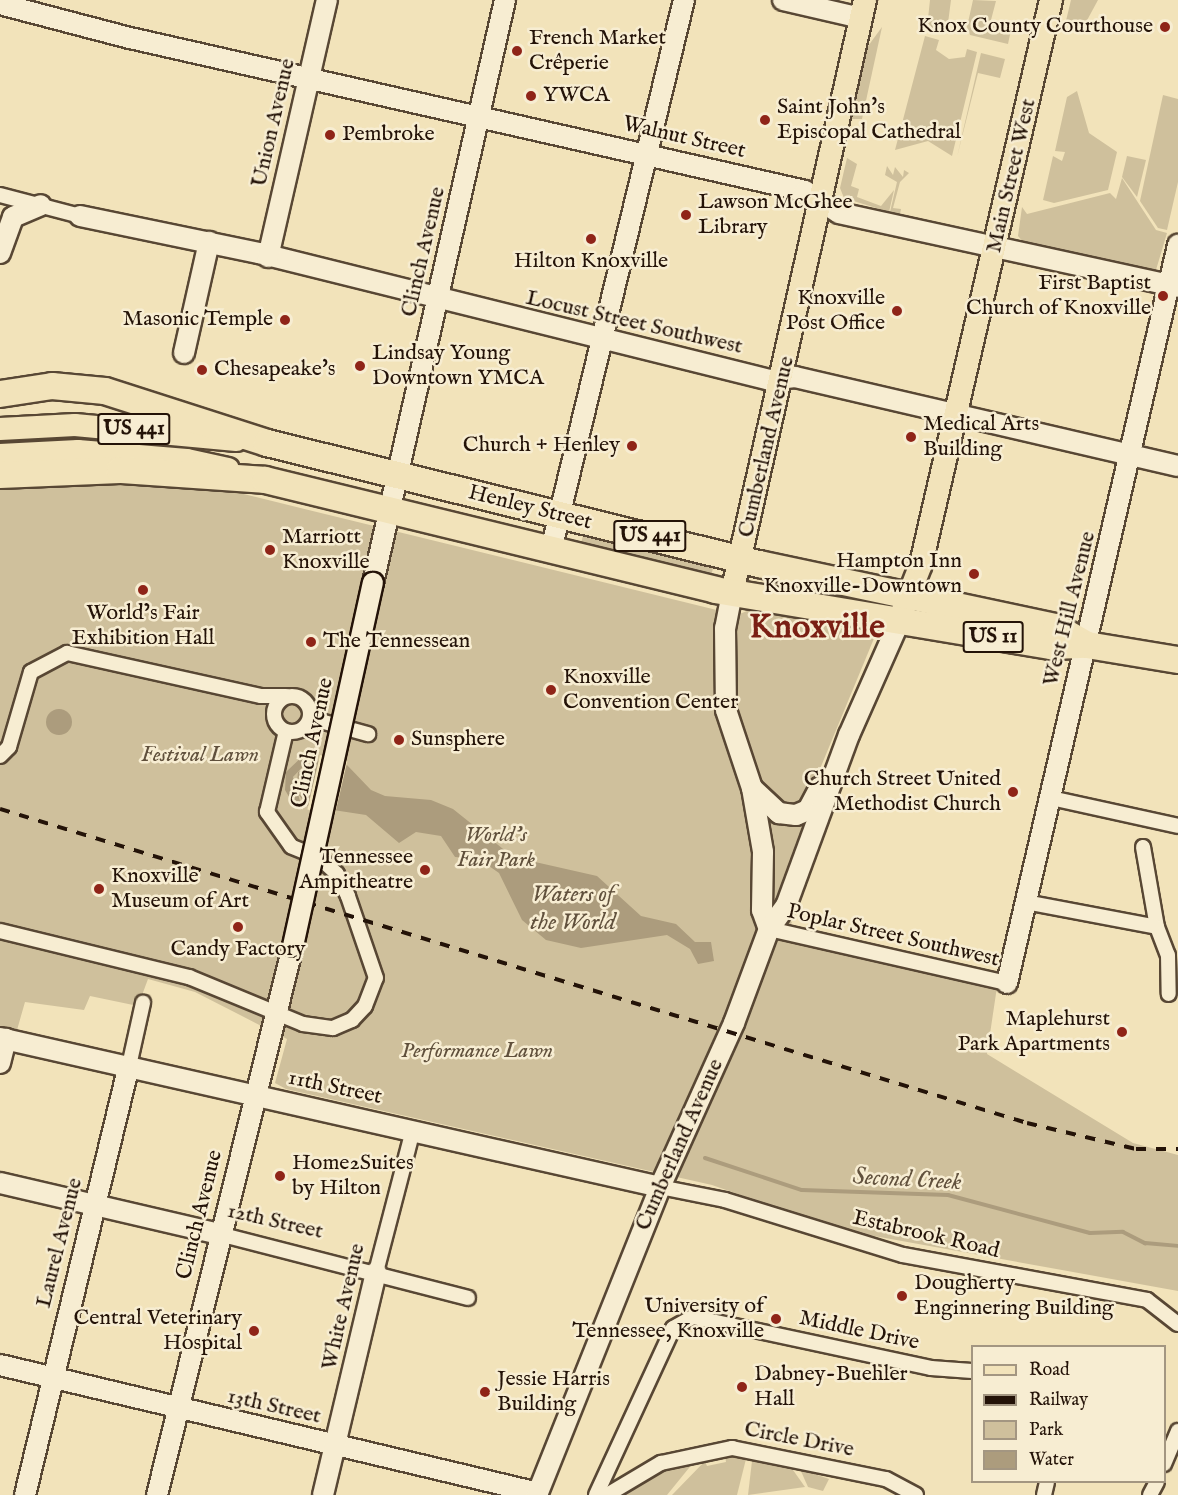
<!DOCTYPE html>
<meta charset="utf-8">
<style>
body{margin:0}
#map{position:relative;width:1178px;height:1495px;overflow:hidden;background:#f2e3ba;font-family:"IM FELL English",serif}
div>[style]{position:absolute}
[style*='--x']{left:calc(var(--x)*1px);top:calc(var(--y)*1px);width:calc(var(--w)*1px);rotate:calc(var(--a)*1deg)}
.green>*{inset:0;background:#cfc09c;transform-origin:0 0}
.water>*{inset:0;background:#ac9c7d}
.round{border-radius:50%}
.pier>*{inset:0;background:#f2e3ba;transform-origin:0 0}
.stream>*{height:4px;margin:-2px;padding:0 2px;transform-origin:2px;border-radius:2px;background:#ac9c7d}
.roads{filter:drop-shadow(2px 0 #584734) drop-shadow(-2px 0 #584734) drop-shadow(0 2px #584734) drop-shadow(0 -2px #584734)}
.street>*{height:14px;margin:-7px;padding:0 7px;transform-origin:7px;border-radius:7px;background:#f7edd2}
.street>.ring{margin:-7px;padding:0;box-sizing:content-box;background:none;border:14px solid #f7edd2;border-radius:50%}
.secondary>*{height:20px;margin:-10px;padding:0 10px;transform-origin:10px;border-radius:10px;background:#f7edd2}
.primary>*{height:22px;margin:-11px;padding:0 11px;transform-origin:11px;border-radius:11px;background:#f2e3ba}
.highway>*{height:26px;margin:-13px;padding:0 13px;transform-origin:13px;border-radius:13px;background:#f2e3ba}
.rail>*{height:4px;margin-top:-2px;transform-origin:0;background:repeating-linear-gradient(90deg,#241308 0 10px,transparent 0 20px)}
.bridges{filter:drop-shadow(2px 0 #241308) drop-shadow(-2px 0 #241308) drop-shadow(0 2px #241308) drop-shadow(0 -2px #241308)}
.secondary-bridge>*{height:20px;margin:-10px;padding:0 10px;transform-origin:10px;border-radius:10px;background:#f7edd2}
.dots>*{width:16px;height:16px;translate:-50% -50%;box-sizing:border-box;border:3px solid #f7edd2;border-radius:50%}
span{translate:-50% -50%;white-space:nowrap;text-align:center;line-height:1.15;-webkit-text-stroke:5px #f7edd2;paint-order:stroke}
.shield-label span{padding:2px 4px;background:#f7edd2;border:2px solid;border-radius:4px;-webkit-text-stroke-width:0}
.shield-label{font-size:21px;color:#241308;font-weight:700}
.poi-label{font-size:22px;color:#241308}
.right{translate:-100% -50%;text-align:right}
.left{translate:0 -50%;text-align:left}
.street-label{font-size:22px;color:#241308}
.park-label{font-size:22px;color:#60503c;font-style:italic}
.water-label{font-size:24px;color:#61513d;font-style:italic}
.town-label{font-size:34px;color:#7a1f14;font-weight:700}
.legend{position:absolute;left:971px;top:1345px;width:195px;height:138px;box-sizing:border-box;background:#f7edd2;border:2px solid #a39681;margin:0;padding:8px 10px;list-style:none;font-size:18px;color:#241308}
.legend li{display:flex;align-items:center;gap:12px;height:30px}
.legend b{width:30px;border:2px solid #a39681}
</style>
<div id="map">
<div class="green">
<div style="clip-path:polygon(930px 0,951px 0,948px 23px,943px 22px,941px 31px,927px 28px)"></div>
<div style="clip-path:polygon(973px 0,996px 1px,991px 20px,1012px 25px,1008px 44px,970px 35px,967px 27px)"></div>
<div style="clip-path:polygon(1071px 0,1098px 0,1085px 24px,1065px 25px)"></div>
<div style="clip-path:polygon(882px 27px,862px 119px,849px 119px,863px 53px)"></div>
<div style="clip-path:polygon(925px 36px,939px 40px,936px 50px,949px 59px,965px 57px,967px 49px,977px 52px,952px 156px,928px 141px,895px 150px)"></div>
<div style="clip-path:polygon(981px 53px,1005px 59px,1000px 78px,978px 73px,957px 157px)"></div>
<div style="clip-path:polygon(1077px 91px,1089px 133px,1117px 152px,1108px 190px,1054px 203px,1043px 200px,1053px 156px,1062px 161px,1065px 152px,1055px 151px,1067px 97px)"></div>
<div style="clip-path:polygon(1163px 95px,1178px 99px,1178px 182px,1167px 230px,1158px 228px,1140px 201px)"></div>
<div style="clip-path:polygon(1127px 156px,1146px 160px,1137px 197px,1122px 177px)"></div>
<div style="clip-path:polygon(847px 158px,857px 164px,851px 186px,859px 189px,857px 197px,881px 206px,894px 190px,889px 212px,844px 198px,840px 188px)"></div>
<div style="clip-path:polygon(887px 166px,893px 175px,895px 167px,903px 177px,904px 170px,909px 173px,900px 182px,893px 208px,901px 209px,900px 214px,890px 212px,897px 182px,885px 175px)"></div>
<div style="clip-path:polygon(1122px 178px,1156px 230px,1167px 233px,1156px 270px,1024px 243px,1018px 236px,1022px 207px,1027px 214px,1110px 193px,1116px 199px)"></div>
<div style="clip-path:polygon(33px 479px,227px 490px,737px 615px,752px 609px,875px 636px,810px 793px,812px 813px,775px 915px,792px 922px,784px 941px,997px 987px,987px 1054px,1133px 1143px,1178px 1155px,1178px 1291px,841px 1230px,712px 1185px,286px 1089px,275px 1083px,287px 1039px,195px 992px,148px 979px,138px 1006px,90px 996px,84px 1010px,25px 1002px,17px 1030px,0 1029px,0 484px)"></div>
<div style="left:584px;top:531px;width:134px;height:17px;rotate:13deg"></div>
<div style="clip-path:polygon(765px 579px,823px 593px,870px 596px,869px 604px,764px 589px)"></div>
<div style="clip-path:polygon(725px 1455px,746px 1459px,737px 1495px,672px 1495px,705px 1461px,707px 1466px,726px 1462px)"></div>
<div style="clip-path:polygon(752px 1461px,793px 1470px,805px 1487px,748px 1495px)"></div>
<div style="clip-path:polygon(693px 1463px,667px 1495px,616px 1495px,668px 1466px)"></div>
<div style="clip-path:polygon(800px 1469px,829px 1479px,823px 1491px,808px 1487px)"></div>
</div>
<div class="water">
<div class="round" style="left:46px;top:709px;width:26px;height:26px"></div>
<div style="clip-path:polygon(308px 751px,311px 758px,293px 777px,300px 801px,295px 807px,285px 790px,286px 772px)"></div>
<div style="clip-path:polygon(323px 758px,347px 765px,371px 790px,385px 796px,431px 800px,453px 809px,513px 857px,597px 876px,641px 916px,676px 924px,695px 942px,711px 942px,714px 961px,698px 964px,690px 949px,667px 935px,581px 948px,546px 940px,522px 920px,499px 873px,479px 859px,455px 857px,441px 836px,416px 832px,399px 843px,366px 815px,307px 806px,296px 791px,298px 772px)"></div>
</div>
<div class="pier">
<div style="left:320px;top:755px;width:28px;height:56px;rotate:13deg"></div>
</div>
<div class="stream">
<div style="--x:705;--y:1158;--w:102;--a:18.3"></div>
<div style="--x:802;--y:1190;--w:146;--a:2"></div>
<div style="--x:948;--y:1195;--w:147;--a:15"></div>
<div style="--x:1090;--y:1233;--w:33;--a:-2"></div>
<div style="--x:1123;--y:1232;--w:25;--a:27"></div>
<div style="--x:1145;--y:1243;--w:33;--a:5"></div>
</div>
<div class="roads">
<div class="street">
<div style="--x:0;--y:195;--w:83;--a:14.7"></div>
<div class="ring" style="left:274px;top:696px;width:22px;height:22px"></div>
<div style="--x:324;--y:722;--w:46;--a:15.3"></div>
<div style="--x:0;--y:756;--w:13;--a:-45"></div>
<div style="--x:9;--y:747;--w:78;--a:-73.7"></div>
<div style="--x:31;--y:672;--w:41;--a:-27.8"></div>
<div style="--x:67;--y:653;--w:199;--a:12.5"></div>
<div style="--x:261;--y:696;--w:25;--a:0"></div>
<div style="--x:1051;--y:798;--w:130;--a:12.4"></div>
<div style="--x:1143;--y:847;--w:81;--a:80.1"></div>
<div style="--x:1157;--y:927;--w:30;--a:69"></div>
<div style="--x:1168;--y:955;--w:39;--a:89"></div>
<div style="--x:1025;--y:902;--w:134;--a:10.7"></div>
<div style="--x:769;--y:929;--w:244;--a:12.8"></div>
<div style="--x:0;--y:931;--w:195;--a:13.7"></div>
<div style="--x:189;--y:977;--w:123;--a:22.4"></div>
<div style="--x:303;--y:1024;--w:30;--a:8"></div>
<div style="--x:333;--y:1028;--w:21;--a:-23"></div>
<div style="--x:352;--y:1020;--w:19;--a:-47"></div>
<div style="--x:365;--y:1006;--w:30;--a:-69"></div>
<div style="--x:376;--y:978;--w:87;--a:-108.9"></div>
<div style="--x:348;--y:896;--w:25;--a:-117"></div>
<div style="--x:337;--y:874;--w:23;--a:-137"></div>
<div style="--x:320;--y:858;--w:31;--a:-158"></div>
<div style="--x:291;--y:846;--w:42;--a:-125.2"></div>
<div style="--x:267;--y:812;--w:83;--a:-76.8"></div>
<div style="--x:129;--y:1066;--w:65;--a:-77.5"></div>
<div style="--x:660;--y:1187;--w:66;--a:11.3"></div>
<div style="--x:725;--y:1200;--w:186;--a:17.2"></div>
<div style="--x:903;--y:1255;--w:248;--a:10.4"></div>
<div style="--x:1147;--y:1300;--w:39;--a:38"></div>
<div style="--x:219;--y:1234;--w:257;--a:14.4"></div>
<div style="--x:376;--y:1272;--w:147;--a:-75.4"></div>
<div style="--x:1164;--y:1464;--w:36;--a:-67"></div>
<div style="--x:596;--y:1495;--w:184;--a:-65.2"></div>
<div style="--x:673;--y:1328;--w:23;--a:-29"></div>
<div style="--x:693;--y:1317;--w:243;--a:12.1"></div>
<div style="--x:931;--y:1368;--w:41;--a:4.2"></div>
<div style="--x:607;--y:1495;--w:63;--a:-30.7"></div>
<div style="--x:661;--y:1463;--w:73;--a:-11.9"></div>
<div style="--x:732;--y:1448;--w:157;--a:11.4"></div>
<div style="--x:886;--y:1479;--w:34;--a:28"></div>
<div style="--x:1044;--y:1495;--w:13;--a:-77"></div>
<div style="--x:1150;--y:1495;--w:15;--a:-62"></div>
</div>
<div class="secondary">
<div style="--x:783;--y:0;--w:80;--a:13"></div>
<div style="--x:0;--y:4;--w:134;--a:14.7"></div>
<div style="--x:130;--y:38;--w:692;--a:12.77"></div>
<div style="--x:805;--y:191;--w:40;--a:32.9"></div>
<div style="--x:839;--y:213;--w:347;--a:12.3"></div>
<div style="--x:80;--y:216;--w:183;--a:11.7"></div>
<div style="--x:259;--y:253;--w:527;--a:13.96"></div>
<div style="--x:770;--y:380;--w:25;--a:-7"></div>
<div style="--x:795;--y:377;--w:393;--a:13.1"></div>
<div style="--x:0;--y:253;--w:38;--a:-70"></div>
<div style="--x:13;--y:217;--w:30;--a:-23"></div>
<div style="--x:268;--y:257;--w:264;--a:-77.1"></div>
<div style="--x:184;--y:353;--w:114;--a:-77.3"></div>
<div style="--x:551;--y:550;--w:566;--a:-76.41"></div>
<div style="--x:373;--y:583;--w:598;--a:-77.24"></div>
<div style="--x:732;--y:593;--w:36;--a:101"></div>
<div style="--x:725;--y:628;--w:82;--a:89.3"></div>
<div style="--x:726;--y:710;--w:82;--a:71.6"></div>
<div style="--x:752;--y:788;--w:65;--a:80.2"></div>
<div style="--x:763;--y:852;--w:58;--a:91"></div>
<div style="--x:762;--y:910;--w:20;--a:70"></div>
<div style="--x:752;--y:788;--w:37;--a:43"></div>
<div style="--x:779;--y:813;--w:17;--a:7"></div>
<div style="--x:796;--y:815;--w:13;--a:-23"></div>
<div style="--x:808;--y:810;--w:26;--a:-62"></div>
<div style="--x:1007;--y:983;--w:758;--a:-76.95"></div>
<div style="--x:0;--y:1038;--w:677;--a:12.72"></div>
<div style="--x:0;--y:1063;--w:25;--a:-76"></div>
<div style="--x:0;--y:1183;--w:225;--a:13.1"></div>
<div style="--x:0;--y:1365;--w:553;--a:13.38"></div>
<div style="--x:25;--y:1495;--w:441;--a:-76.4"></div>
<div style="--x:157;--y:1495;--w:566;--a:-76.09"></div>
<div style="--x:323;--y:1495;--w:229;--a:-76.6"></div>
<div style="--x:537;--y:1495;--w:332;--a:-68.2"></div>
<div style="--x:660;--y:1187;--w:180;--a:-65.7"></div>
<div style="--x:734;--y:1023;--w:100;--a:-69.6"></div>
<div style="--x:769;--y:929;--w:29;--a:-54"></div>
<div style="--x:786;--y:906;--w:182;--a:-69.8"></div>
<div style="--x:849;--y:735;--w:124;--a:-66.1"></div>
</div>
<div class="primary">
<div style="--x:0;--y:429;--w:75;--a:-3.1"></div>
<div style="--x:75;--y:425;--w:162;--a:5.3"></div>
<div style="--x:0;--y:455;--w:78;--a:-2.9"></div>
<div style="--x:78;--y:451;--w:109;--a:4.7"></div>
<div style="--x:187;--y:460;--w:42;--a:12.4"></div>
<div style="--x:732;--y:593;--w:608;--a:-77.36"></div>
<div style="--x:903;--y:610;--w:49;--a:-68.6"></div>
<div style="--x:921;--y:564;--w:579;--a:-77.02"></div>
</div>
<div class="highway">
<div style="--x:0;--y:394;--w:53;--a:-8.7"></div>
<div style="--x:52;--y:386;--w:53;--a:5.4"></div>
<div style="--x:105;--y:391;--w:170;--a:17.8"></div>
<div style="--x:267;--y:443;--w:507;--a:13.82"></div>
<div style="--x:759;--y:564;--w:304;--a:12"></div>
<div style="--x:1056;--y:627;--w:36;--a:30"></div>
<div style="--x:0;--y:475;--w:120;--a:-2.4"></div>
<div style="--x:120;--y:470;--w:145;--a:3.9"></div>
<div style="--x:265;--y:480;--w:463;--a:13.7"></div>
<div style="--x:715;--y:590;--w:341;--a:9.5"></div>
<div style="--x:1051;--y:646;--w:36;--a:-2"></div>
<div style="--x:1087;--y:645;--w:92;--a:9.4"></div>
</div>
</div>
<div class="rail">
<div style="--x:0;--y:809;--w:1074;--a:17"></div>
<div style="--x:1027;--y:1123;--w:112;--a:13.4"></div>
<div style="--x:1136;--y:1149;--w:42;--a:0"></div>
</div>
<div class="bridges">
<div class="secondary-bridge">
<div style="--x:293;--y:946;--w:372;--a:-77.6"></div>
</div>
</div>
<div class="dots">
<div style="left:1165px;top:27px;background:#8f2418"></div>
<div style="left:517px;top:51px;background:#8f2418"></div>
<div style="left:531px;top:96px;background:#8f2418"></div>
<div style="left:765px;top:120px;background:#8f2418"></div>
<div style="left:330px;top:135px;background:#8f2418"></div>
<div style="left:686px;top:215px;background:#8f2418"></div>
<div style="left:591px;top:239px;background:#8f2418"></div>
<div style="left:1163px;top:296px;background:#8f2418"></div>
<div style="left:897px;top:311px;background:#8f2418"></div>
<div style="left:285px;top:320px;background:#8f2418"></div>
<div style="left:360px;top:366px;background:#8f2418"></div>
<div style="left:202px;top:370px;background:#8f2418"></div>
<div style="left:911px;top:437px;background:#8f2418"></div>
<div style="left:632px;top:446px;background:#8f2418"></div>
<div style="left:270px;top:550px;background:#8f2418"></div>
<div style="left:974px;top:574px;background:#8f2418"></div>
<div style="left:143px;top:590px;background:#8f2418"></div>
<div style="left:311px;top:642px;background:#8f2418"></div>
<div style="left:551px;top:690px;background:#8f2418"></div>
<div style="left:399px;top:740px;background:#8f2418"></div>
<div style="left:1013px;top:792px;background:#8f2418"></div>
<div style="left:425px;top:870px;background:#8f2418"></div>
<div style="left:99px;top:889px;background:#8f2418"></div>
<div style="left:238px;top:927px;background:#8f2418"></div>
<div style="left:1122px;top:1032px;background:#8f2418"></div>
<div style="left:280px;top:1176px;background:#8f2418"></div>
<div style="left:902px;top:1296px;background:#8f2418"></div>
<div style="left:776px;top:1319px;background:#8f2418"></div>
<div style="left:254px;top:1331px;background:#8f2418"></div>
<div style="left:742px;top:1387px;background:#8f2418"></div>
<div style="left:485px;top:1392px;background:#8f2418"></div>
</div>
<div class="shield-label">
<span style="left:134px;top:429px">US 441</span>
<span style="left:650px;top:536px">US 441</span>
<span style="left:993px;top:637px">US 11</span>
</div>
<div class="poi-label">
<span class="right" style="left:1153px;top:27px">Knox County Courthouse</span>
<span class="left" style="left:529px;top:51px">French Market<br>Crêperie</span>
<span class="left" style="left:543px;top:96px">YWCA</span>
<span class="left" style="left:777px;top:120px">Saint John's<br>Episcopal Cathedral</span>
<span class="left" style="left:342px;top:135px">Pembroke</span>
<span class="left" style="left:698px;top:215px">Lawson McGhee<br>Library</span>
<span style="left:591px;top:262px">Hilton Knoxville</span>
<span class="right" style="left:1151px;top:296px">First Baptist<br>Church of Knoxville</span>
<span class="right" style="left:885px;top:311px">Knoxville<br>Post Office</span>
<span class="right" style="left:273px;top:320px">Masonic Temple</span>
<span class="left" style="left:372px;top:366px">Lindsay Young<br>Downtown YMCA</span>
<span class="left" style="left:214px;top:370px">Chesapeake's</span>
<span class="left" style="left:923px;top:437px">Medical Arts<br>Building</span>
<span class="right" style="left:620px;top:446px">Church + Henley</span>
<span class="left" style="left:282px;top:550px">Marriott<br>Knoxville</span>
<span class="right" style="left:962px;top:574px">Hampton Inn<br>Knoxville-Downtown</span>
<span style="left:143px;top:626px">World’s Fair<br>Exhibition Hall</span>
<span class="left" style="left:323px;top:642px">The Tennessean</span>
<span class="left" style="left:563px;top:690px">Knoxville<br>Convention Center</span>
<span class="left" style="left:411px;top:740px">Sunsphere</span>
<span class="right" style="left:1001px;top:792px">Church Street United<br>Methodist Church</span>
<span class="right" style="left:413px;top:870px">Tennessee<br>Ampitheatre</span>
<span class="left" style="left:111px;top:889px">Knoxville<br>Museum of Art</span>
<span style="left:238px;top:950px">Candy Factory</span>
<span class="right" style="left:1110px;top:1032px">Maplehurst<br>Park Apartments</span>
<span class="left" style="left:292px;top:1176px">Home2Suites<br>by Hilton</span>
<span class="left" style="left:914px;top:1296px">Dougherty<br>Enginnering Building</span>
<span class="right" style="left:764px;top:1319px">University of<br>Tennessee, Knoxville</span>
<span class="right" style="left:242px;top:1331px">Central Veterinary<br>Hospital</span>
<span class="left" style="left:754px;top:1387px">Dabney-Buehler<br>Hall</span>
<span class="left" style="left:497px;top:1392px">Jessie Harris<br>Building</span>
</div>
<div class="street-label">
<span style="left:274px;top:123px;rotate:-77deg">Union Avenue</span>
<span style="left:684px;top:138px;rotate:13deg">Walnut Street</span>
<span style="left:1012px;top:176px;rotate:-77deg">Main Street West</span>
<span style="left:424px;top:252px;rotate:-77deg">Clinch Avenue</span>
<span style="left:634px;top:323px;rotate:13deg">Locust Street Southwest</span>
<span style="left:767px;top:447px;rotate:-77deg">Cumberland Avenue</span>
<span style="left:530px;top:508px;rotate:14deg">Henley Street</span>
<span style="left:1070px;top:609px;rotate:-76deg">West Hill Avenue</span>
<span style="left:313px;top:743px;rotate:-78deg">Clinch Avenue</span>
<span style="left:893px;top:936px;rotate:13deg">Poplar Street Southwest</span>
<span style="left:335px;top:1088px;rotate:12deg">11th Street</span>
<span style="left:680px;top:1145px;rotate:-66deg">Cumberland Avenue</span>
<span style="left:200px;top:1215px;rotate:-76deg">Clinch Avenue</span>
<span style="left:275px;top:1222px;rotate:13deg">12th Street</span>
<span style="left:926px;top:1235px;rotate:13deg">Estabrook Road</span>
<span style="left:60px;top:1243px;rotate:-76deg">Laurel Avenue</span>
<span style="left:344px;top:1307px;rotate:-77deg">White Avenue</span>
<span style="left:859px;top:1331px;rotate:12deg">Middle Drive</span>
<span style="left:274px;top:1407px;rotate:13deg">13th Street</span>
<span style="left:799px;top:1440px;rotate:11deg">Circle Drive</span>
</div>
<div class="park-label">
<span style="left:200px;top:756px">Festival Lawn</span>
<span style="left:496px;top:848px">World's<br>Fair Park</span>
<span style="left:477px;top:1052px">Performance Lawn</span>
</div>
<div class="water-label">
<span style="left:573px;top:909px">Waters of<br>the World</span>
<span style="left:907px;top:1180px;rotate:3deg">Second Creek</span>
</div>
<div class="town-label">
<span style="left:817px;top:628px">Knoxville</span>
</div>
<ul class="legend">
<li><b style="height:8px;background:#f2e3ba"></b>Road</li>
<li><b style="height:8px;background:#241308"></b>Railway</li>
<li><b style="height:16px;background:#cfc09c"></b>Park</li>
<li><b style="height:16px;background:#ac9c7d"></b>Water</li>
</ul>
</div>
